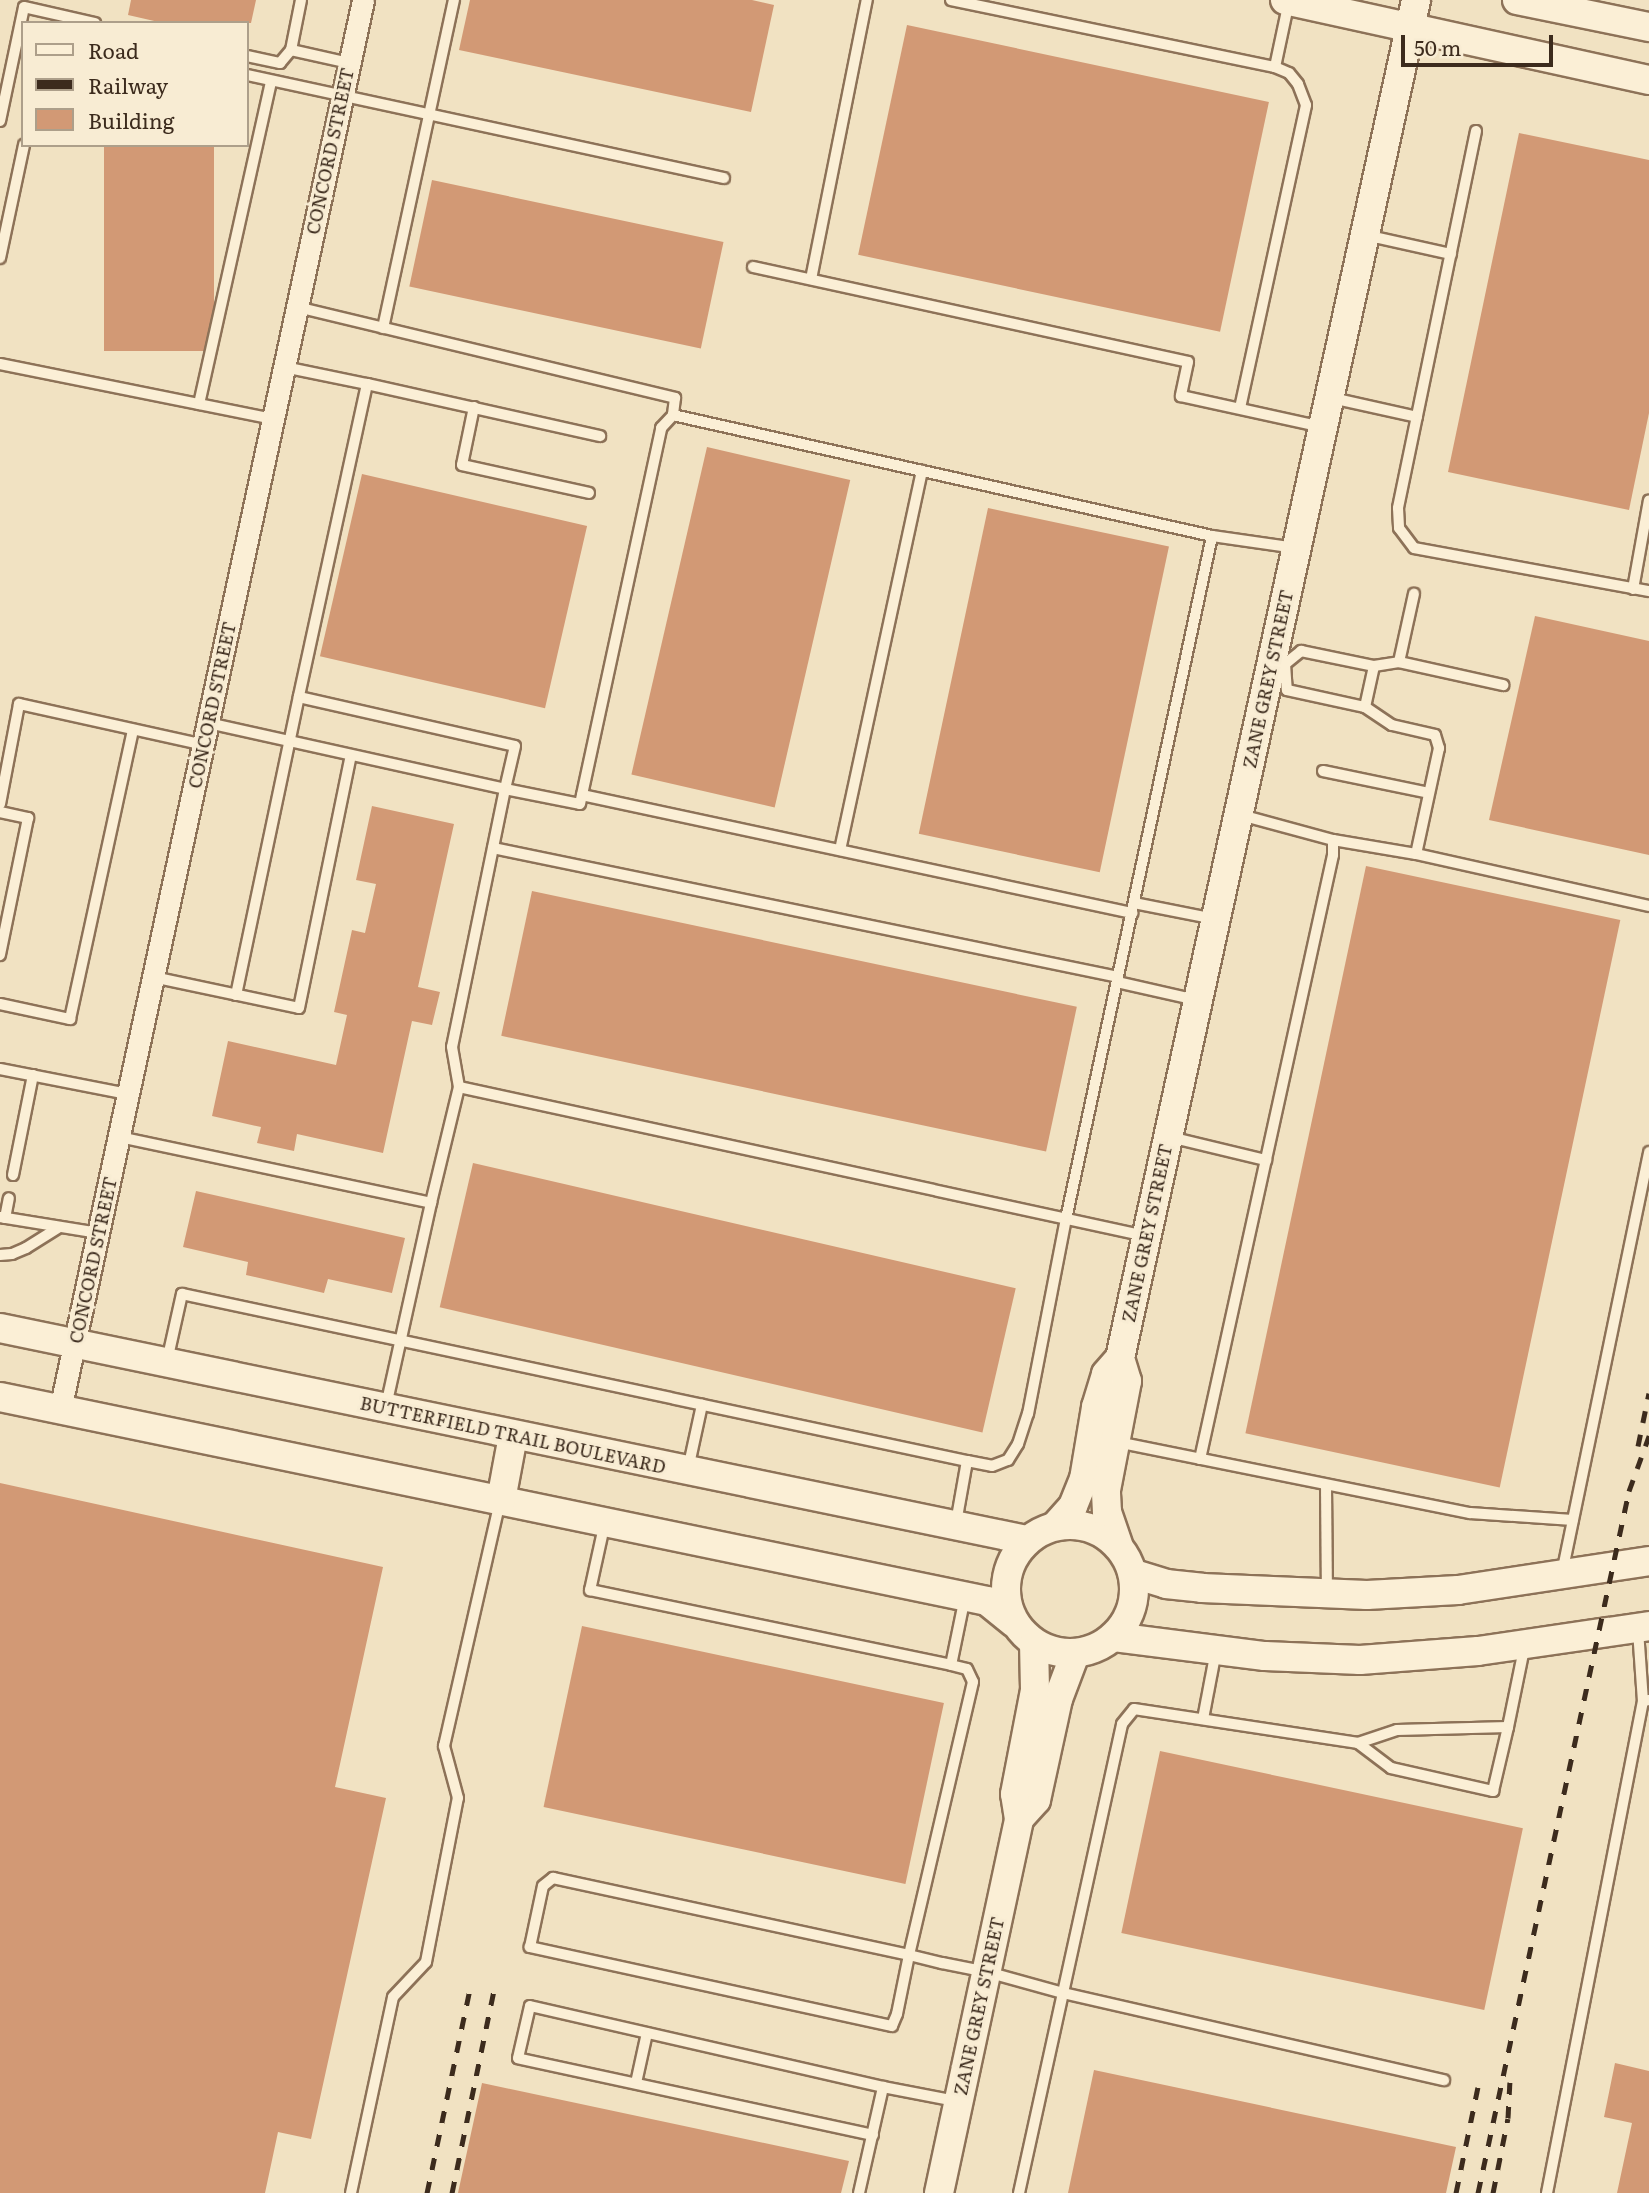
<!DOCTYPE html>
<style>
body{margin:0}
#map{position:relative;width:1649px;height:2193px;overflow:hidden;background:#f1e2c2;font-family:Literata,serif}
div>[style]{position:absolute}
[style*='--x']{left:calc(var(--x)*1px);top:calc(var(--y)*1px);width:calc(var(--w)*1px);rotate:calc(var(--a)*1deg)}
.building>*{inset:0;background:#d29975;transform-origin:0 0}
.roads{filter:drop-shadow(2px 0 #8d7258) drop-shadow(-2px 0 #8d7258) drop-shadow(0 2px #8d7258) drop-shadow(0 -2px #8d7258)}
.lane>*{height:10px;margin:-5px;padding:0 5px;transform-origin:5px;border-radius:5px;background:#fbefd6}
.street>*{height:21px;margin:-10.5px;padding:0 10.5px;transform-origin:10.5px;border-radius:10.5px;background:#fbefd6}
.secondary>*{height:28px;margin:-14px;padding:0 14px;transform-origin:14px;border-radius:14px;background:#fbefd6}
.secondary>.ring{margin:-14px;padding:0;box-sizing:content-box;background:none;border:28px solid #fbefd6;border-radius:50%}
.rail>*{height:5px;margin-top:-2.5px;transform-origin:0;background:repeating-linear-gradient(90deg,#3c2b1d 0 12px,transparent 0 24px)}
span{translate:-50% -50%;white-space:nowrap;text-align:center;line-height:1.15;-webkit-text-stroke:6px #f8ecd3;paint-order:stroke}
.street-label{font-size:18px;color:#3c2b1d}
.legend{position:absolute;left:21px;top:21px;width:228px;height:126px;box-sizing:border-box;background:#f8ecd3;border:2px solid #ad9f8a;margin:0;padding:9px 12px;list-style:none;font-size:21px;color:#3c2b1d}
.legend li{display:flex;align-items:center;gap:14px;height:35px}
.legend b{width:35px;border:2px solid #ad9f8a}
.scale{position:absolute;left:1401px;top:35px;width:152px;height:32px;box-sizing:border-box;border:4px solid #3c2b1d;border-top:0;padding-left:9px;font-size:21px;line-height:24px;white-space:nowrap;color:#3c2b1d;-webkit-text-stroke:5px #f8ecd3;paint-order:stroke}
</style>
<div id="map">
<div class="building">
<div style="clip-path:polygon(131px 0,256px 0,251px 23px,163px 23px,128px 15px)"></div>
<div style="clip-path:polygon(470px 0,752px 0,774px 5px,751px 112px,459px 50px)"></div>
<div style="left:907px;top:25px;width:370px;height:235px;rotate:12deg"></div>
<div style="clip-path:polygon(1519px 133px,1649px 160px,1649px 413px,1629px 510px,1448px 472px)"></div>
<div style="left:104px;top:145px;width:110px;height:206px"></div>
<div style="left:432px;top:180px;width:298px;height:109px;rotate:12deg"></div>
<div style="left:707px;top:447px;width:147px;height:336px;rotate:13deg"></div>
<div style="left:362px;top:474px;width:231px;height:187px;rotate:13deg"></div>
<div style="left:988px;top:508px;width:185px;height:333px;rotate:12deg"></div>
<div style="clip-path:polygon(1535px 616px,1649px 641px,1649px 855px,1489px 820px)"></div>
<div style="clip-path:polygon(372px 806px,454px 824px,418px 987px,440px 992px,432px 1025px,412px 1021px,383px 1153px,297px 1134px,294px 1151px,257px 1143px,261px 1127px,212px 1116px,228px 1041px,336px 1065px,347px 1015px,334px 1012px,352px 930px,365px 933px,376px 884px,356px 880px)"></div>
<div style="left:1366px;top:866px;width:260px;height:580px;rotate:12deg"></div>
<div style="left:532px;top:891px;width:557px;height:148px;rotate:12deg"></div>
<div style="left:473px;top:1163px;width:557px;height:148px;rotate:13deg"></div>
<div style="clip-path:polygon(196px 1191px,405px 1238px,392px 1293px,328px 1279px,324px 1293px,246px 1275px,248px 1262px,183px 1247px)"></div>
<div style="clip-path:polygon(0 1483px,383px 1567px,335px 1787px,386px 1798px,311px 2139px,278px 2132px,265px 2193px,0 2193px)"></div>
<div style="left:582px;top:1626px;width:370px;height:185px;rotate:12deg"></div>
<div style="left:1160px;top:1751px;width:371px;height:186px;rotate:12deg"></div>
<div style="clip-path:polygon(1615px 2063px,1649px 2071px,1649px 2193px,1617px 2193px,1632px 2123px,1604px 2117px)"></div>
<div style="clip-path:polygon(1094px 2070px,1456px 2147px,1446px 2193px,1068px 2193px)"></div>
<div style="clip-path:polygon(482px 2083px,849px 2161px,841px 2193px,458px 2193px)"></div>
</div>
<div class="roads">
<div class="lane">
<div style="--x:951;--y:0;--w:331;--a:11.7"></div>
<div style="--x:1275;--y:67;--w:67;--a:-78"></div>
<div style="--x:291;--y:50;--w:59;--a:12.6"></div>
<div style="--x:247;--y:56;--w:34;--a:12"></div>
<div style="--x:280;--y:63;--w:17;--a:-50"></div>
<div style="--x:291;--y:50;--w:51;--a:-78.7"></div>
<div style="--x:247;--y:75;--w:488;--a:12.2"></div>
<div style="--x:0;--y:121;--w:116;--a:-78.1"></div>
<div style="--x:24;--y:7;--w:73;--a:12.7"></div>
<div style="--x:1476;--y:131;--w:385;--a:101.7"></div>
<div style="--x:1398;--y:508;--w:20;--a:87"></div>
<div style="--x:1399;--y:528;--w:25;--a:53"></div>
<div style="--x:1414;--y:548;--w:239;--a:10.4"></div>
<div style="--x:1365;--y:235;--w:88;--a:12.5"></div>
<div style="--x:0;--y:258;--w:116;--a:-78"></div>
<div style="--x:753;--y:267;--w:445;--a:12.3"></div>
<div style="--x:1188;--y:362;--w:35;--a:102"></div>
<div style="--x:1181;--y:396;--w:144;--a:12.4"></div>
<div style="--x:811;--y:279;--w:285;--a:-78.7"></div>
<div style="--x:297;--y:307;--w:389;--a:13.5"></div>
<div style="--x:675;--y:398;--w:17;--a:97"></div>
<div style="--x:673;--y:415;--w:552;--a:12.65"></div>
<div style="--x:1212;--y:536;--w:85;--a:8.1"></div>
<div style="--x:383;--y:328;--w:336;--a:-77.8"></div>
<div style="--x:0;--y:364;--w:278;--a:11.4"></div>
<div style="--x:284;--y:367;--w:85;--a:11.6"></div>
<div style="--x:367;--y:384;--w:320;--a:102.3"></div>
<div style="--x:367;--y:384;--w:239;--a:12.6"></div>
<div style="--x:1332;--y:398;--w:87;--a:12.6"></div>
<div style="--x:199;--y:404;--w:331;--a:-77.4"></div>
<div style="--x:474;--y:407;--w:59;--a:101.7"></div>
<div style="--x:462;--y:465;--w:130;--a:12.4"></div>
<div style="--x:1240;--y:408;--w:310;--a:-77.7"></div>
<div style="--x:1306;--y:105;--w:22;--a:-111"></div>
<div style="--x:1298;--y:84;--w:14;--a:-129"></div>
<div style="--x:1289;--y:73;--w:15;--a:-157"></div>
<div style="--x:1633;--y:589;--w:90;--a:-79.8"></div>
<div style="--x:1399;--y:662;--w:70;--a:-77.6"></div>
<div style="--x:1285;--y:664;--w:26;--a:86"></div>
<div style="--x:1287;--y:690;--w:80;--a:12.3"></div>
<div style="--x:1365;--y:707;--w:32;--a:34"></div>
<div style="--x:1392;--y:725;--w:44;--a:13.1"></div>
<div style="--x:1435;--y:735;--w:14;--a:73"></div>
<div style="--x:1439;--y:748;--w:108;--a:102.2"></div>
<div style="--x:1416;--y:854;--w:84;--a:-170.4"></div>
<div style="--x:1285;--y:664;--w:21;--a:-39"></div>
<div style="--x:1301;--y:651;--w:75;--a:11.6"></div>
<div style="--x:1374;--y:666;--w:25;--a:-9"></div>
<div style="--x:1399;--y:662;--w:107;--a:12.5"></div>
<div style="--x:1365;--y:707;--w:42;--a:-77.6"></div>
<div style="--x:208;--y:723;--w:304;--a:12.5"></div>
<div style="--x:505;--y:789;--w:263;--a:101.6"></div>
<div style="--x:452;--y:1047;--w:41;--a:80.1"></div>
<div style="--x:459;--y:1087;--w:119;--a:103.6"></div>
<div style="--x:1323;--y:771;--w:108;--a:11.7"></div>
<div style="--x:582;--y:795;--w:563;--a:12.11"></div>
<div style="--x:0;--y:804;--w:102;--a:-79.2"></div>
<div style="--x:19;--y:704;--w:189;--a:12.5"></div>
<div style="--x:0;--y:812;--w:29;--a:12"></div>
<div style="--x:28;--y:818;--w:140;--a:101.6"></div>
<div style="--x:493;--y:848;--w:638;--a:11.66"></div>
<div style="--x:840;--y:850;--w:388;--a:-77.8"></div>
<div style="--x:1416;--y:854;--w:239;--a:12.6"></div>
<div style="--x:1134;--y:903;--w:83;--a:11.2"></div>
<div style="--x:153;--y:977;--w:149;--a:12"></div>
<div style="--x:299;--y:1008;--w:258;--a:-78.4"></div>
<div style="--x:1117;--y:982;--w:81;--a:12.8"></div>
<div style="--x:236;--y:995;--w:305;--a:-78.1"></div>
<div style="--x:299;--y:697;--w:221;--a:12.8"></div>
<div style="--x:515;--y:746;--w:44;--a:103.1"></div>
<div style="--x:505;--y:789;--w:76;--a:11.3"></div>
<div style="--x:580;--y:804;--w:385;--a:-77.8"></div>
<div style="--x:661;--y:428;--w:18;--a:-47"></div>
<div style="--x:0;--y:1004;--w:72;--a:12.1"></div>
<div style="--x:70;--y:1019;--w:296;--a:-77.7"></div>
<div style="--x:0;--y:1069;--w:130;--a:11.1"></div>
<div style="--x:459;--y:1087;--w:703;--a:12.24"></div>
<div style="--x:119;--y:1137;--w:319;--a:11.9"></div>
<div style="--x:431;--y:1203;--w:208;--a:102.5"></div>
<div style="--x:1170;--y:1137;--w:99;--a:13.5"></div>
<div style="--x:13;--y:1175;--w:102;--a:-78.7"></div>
<div style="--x:0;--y:1217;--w:100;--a:9.2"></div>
<div style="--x:5;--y:1218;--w:20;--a:-79"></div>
<div style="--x:0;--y:1255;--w:12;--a:-5"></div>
<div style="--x:12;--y:1254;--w:15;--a:-23"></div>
<div style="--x:26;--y:1248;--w:39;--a:-32"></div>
<div style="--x:167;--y:1361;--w:69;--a:-77.4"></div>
<div style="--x:182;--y:1294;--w:803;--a:12.01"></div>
<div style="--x:967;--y:1461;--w:63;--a:100.1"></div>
<div style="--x:1117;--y:1442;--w:360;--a:11.4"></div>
<div style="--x:1470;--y:1513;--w:103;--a:3.9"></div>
<div style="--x:1200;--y:1459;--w:618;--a:-77.58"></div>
<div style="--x:1333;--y:855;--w:15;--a:-90"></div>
<div style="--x:1333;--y:840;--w:95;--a:-164.8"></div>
<div style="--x:967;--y:1461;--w:25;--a:11"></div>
<div style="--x:992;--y:1466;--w:17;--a:-21"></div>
<div style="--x:1008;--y:1460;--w:19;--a:-58"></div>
<div style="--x:1018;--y:1444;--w:32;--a:-72"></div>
<div style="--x:1028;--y:1414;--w:199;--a:-79"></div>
<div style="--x:1066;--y:1219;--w:698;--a:-77.93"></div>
<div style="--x:688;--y:1469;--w:66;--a:-77.7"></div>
<div style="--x:1326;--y:1485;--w:106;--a:89.5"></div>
<div style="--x:605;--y:1522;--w:70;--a:102.4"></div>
<div style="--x:590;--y:1590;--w:369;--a:11.7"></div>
<div style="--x:1562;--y:1573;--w:430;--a:-78.3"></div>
<div style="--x:965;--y:1597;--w:69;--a:101.6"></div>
<div style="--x:951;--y:1665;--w:16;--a:14"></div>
<div style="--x:967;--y:1669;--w:14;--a:65"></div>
<div style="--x:973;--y:1682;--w:280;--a:103.2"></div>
<div style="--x:909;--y:1955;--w:60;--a:101.5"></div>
<div style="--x:897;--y:2014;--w:13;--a:113"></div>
<div style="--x:892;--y:2026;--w:371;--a:-167.7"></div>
<div style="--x:530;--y:1947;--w:62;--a:-78"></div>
<div style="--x:543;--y:1886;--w:13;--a:-39"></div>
<div style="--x:553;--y:1878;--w:364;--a:12.2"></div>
<div style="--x:909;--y:1955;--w:34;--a:14"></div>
<div style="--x:942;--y:1963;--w:46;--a:11.3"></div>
<div style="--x:987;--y:1972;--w:79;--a:15.4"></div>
<div style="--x:1063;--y:1993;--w:391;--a:12.9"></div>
<div style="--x:1638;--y:1630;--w:71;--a:86"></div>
<div style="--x:1203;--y:1719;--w:69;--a:-79.2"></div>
<div style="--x:1358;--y:1743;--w:41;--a:37.1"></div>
<div style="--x:1391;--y:1768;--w:105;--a:12.7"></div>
<div style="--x:1493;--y:1791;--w:66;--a:-76.8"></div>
<div style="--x:636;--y:2083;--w:51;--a:-77.6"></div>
<div style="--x:873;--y:2135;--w:363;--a:-167.8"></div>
<div style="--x:518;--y:2058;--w:53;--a:-77"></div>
<div style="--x:530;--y:2006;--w:362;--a:12.9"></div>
<div style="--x:351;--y:2193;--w:200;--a:-77.9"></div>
<div style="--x:393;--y:1997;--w:48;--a:-46.7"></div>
<div style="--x:426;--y:1962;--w:167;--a:-79"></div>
<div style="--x:458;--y:1798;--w:54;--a:-105.1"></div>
<div style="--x:444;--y:1746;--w:250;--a:-77.1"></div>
<div style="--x:859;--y:2193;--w:109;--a:-77.2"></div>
<div style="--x:883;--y:2087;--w:74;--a:10.9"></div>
<div style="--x:1019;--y:2193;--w:480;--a:-77.6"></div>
<div style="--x:1122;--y:1724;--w:19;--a:-51"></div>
<div style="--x:1134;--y:1709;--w:227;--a:8.6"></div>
<div style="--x:1358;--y:1743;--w:41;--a:-18.4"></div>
<div style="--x:1397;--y:1730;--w:111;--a:-1.5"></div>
<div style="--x:1508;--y:1727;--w:85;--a:-78.4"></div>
<div style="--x:1547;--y:2193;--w:501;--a:-78.96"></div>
<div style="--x:1643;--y:1701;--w:6;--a:-9"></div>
</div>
<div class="street">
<div style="--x:60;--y:1410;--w:1442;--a:-77.87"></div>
</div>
<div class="secondary">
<div style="--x:1285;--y:0;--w:373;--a:12.4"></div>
<div style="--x:1517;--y:0;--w:135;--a:11.6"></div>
<div style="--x:0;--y:1328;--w:1048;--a:11.67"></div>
<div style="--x:0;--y:1397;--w:1008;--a:11.68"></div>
<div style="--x:987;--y:1601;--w:35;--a:39"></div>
<div style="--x:501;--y:1500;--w:65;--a:-79.4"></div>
<div class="ring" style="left:1006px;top:1525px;width:100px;height:100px"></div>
<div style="--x:1056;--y:1525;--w:25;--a:-48"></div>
<div style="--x:1073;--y:1506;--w:29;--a:-68"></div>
<div style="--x:1084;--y:1479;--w:73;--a:-80.5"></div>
<div style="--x:1096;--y:1407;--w:34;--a:-73"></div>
<div style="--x:1106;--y:1374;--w:21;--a:-49"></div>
<div style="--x:1120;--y:1358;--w:1390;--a:-77.7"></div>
<div style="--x:1118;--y:1544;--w:34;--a:-109"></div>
<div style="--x:1107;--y:1512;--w:22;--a:-93"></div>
<div style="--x:1106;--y:1490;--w:111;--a:-79.1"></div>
<div style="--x:1127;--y:1381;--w:24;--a:-107"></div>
<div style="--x:1134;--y:1574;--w:34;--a:17"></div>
<div style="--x:1166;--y:1584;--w:36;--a:6"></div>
<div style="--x:1202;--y:1588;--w:165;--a:2.4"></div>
<div style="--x:1367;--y:1595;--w:91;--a:-3.1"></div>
<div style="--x:1458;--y:1590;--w:193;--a:-8.6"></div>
<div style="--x:1114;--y:1637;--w:152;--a:7.2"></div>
<div style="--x:1265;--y:1656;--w:95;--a:2.4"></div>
<div style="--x:1360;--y:1660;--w:118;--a:-4.4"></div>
<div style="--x:1478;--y:1651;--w:173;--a:-8.3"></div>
<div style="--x:1019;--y:1819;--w:25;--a:-48"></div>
<div style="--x:1036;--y:1800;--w:103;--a:-77.7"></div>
<div style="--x:1058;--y:1699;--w:48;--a:-69.3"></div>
<div style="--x:939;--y:2193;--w:382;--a:-77.9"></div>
<div style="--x:1019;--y:1819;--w:25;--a:-99"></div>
<div style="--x:1015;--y:1794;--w:106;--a:-79.1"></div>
<div style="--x:1035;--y:1690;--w:47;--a:-91.2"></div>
</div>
</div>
<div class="rail">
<div style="--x:1638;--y:1446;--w:54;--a:-78.3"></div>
<div style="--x:427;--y:2193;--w:213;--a:-78.1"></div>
<div style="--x:452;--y:2193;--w:206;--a:-78.3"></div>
<div style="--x:1456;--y:2193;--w:108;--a:-78.3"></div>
<div style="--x:1478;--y:2193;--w:718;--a:-77.86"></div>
<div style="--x:1629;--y:1491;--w:59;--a:-70"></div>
<div style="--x:1493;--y:2193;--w:76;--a:-78.7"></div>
<div style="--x:1508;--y:2118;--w:36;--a:-87"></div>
</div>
<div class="street-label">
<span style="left:330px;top:151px;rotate:-78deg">CONCORD STREET</span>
<span style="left:1268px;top:679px;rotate:-78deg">ZANE GREY STREET</span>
<span style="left:212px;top:705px;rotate:-78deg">CONCORD STREET</span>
<span style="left:1147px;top:1233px;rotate:-78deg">ZANE GREY STREET</span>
<span style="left:93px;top:1260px;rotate:-78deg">CONCORD STREET</span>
<span style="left:513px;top:1435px;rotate:12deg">BUTTERFIELD TRAIL BOULEVARD</span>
<span style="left:979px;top:2006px;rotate:-78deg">ZANE GREY STREET</span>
</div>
<ul class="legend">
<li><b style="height:9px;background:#fbefd6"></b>Road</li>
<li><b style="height:9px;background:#3c2b1d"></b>Railway</li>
<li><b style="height:19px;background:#d29975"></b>Building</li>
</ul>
<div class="scale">50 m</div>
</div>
